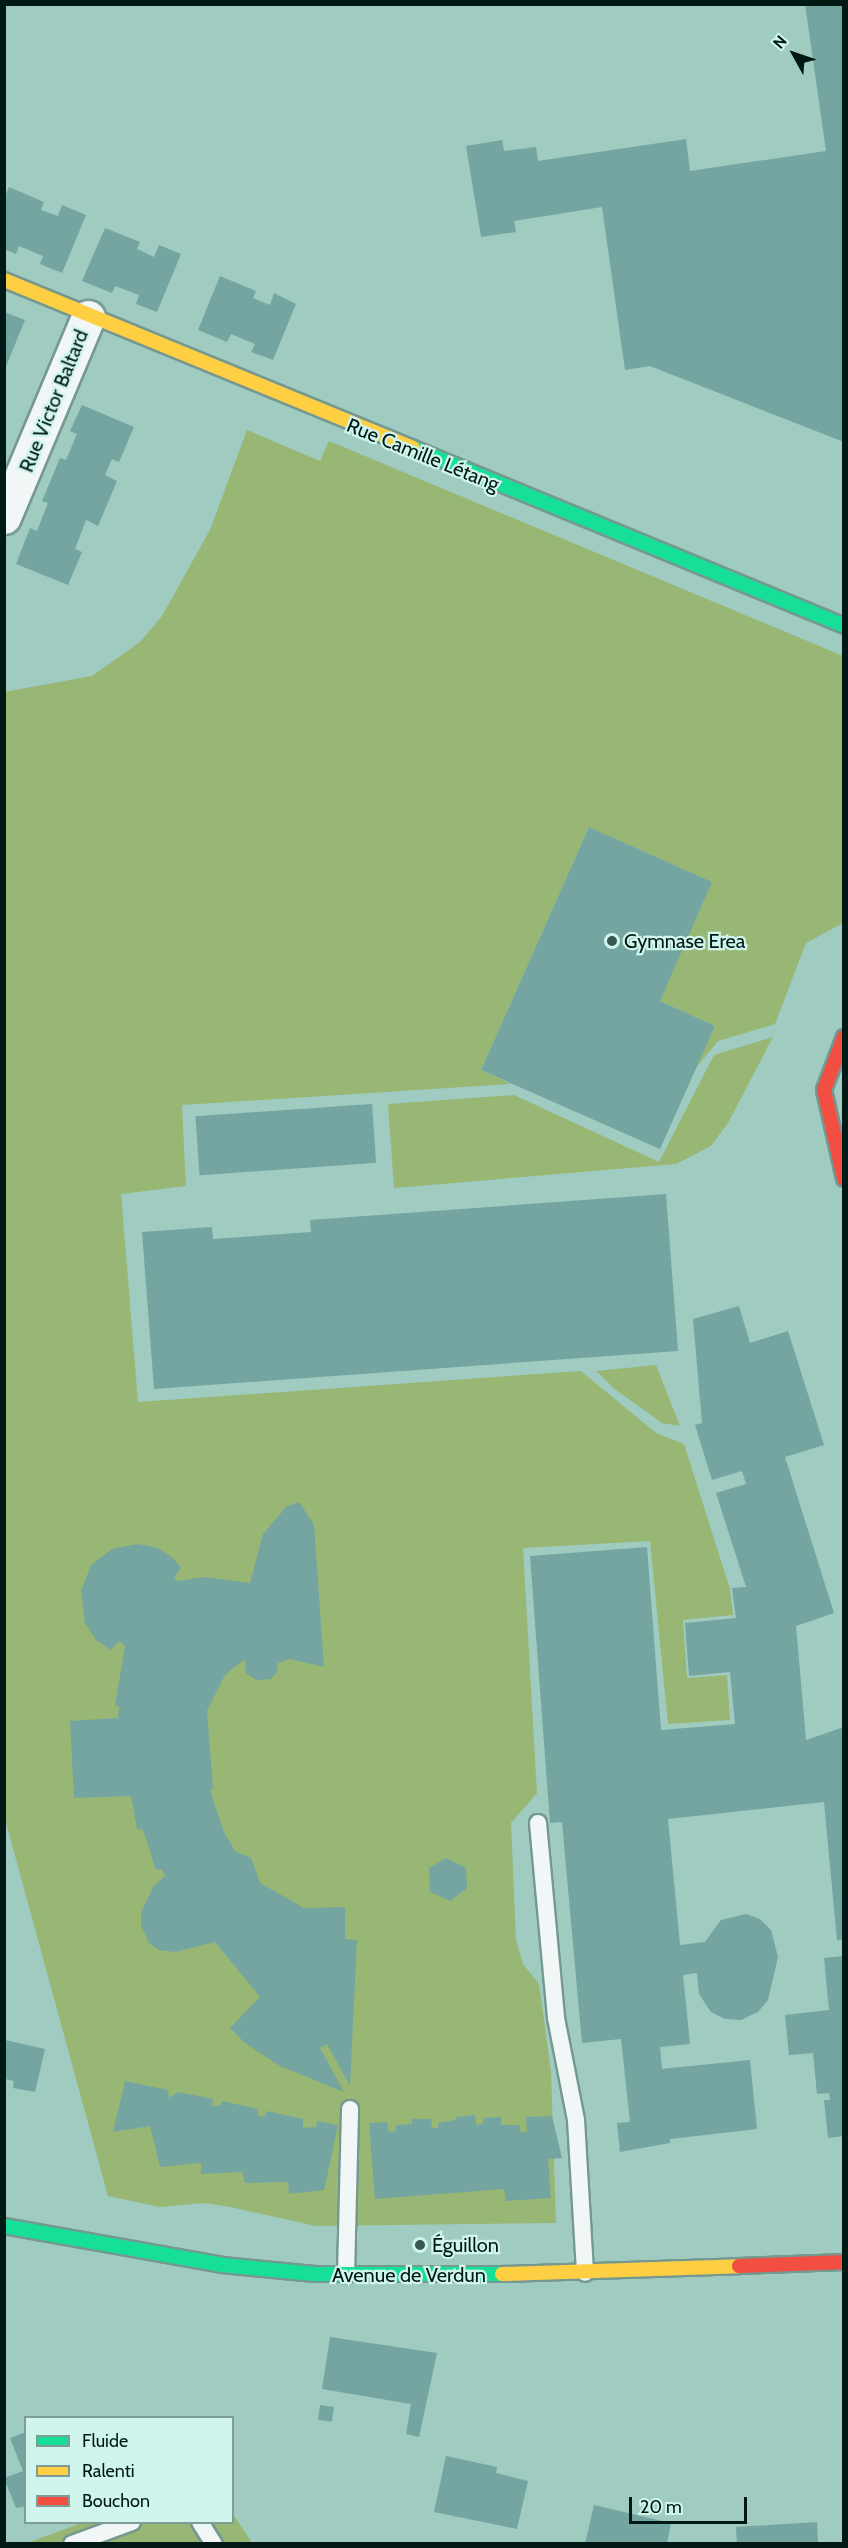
<!DOCTYPE html>
<meta charset="utf-8">
<style>
body{margin:0}
#map{position:relative;width:848px;height:2548px;overflow:hidden;background:#9fcbc1;font-family:Cabin,sans-serif}
div>[style]{position:absolute}
[style*='--x']{left:calc(var(--x)*1px);top:calc(var(--y)*1px);width:calc(var(--w)*1px);rotate:calc(var(--a)*1deg)}
.green>*{inset:0;background:#98b774}
.building>*{inset:0;background:#74a5a1;transform-origin:0 0}
.roads{filter:drop-shadow(2px 0 #759891) drop-shadow(-2px 0 #759891) drop-shadow(0 2px #759891) drop-shadow(0 -2px #759891)}
.lane>*{height:16px;margin:-8px;padding:0 8px;transform-origin:8px;border-radius:8px;background:#f1f7f6}
.street>*{height:33px;margin:-16.5px;padding:0 16.5px;transform-origin:16.5px;border-radius:16.5px;background:#f1f7f6}
.fast>*{height:14px;margin:-7px;padding:0 7px;transform-origin:7px;border-radius:7px;background:#16e098}
.slow>*{height:14px;margin:-7px;padding:0 7px;transform-origin:7px;border-radius:7px;background:#ffcf43}
.jam>*{height:14px;margin:-7px;padding:0 7px;transform-origin:7px;border-radius:7px;background:#f24e42}
.dots>*{width:16px;height:16px;translate:-50% -50%;box-sizing:border-box;border:3px solid #cff5ec;border-radius:50%}
span{translate:-50% -50%;white-space:nowrap;text-align:center;line-height:1.15;-webkit-text-stroke:4.5px #cff5ec;paint-order:stroke}
.street-label{font-size:20px;color:#011914}
.poi-label{font-size:20px;color:#011914}
.left{translate:0 -50%;text-align:left}
.frame{position:absolute;inset:0;border:6px solid #011914;pointer-events:none}
.legend{position:absolute;left:24px;top:2416px;width:210px;height:108px;box-sizing:border-box;background:#cff5ec;border:2px solid #7d9d96;margin:0;padding:8px 10px;list-style:none;font-size:18px;color:#011914}
.legend li{display:flex;align-items:center;gap:12px;height:30px}
.legend b{width:30px;border:2px solid #7d9d96}
.north{position:absolute;left:764px;top:24px;width:60px;height:60px;-webkit-text-stroke:4px #cff5ec;paint-order:stroke;rotate:310deg;font-size:16px;font-weight:700;line-height:24px;text-align:center;color:#011914}
.north::after{content:'';display:block;margin:auto;width:21px;height:27px;background:#011914;clip-path:polygon(50% 0,100% 100%,50% 72%,0 100%)}
.scale{position:absolute;left:629px;top:2497px;width:118px;height:27px;box-sizing:border-box;border:3px solid #011914;border-top:0;padding-left:8px;font-size:18px;line-height:21px;white-space:nowrap;color:#011914;-webkit-text-stroke:4px #cff5ec;paint-order:stroke}
</style>
<div id="map">
<div class="green">
<div style="clip-path:polygon(247px 430px,320px 461px,329px 441px,843px 656px,843px 923px,806px 943px,775px 1024px,718px 1041px,696px 1068px,715px 1026px,660px 1001px,711px 882px,589px 827px,481px 1070px,511px 1084px,182px 1105px,186px 1186px,121px 1194px,138px 1402px,581px 1371px,656px 1433px,684px 1444px,730px 1589px,733px 1615px,683px 1620px,687px 1678px,727px 1675px,730px 1720px,668px 1724px,650px 1541px,523px 1548px,537px 1793px,511px 1823px,516px 1940px,523px 1964px,539px 1984px,551px 2071px,556px 2223px,316px 2226px,230px 2207px,204px 2203px,160px 2207px,108px 2196px,5px 1819px,4px 692px,92px 676px,140px 642px,162px 616px,210px 530px)"></div>
<div style="clip-path:polygon(773px 1037px,728px 1123px,711px 1146px,676px 1164px,394px 1188px,388px 1104px,514px 1095px,659px 1162px,714px 1055px)"></div>
<div style="clip-path:polygon(656px 1365px,680px 1426px,662px 1423px,616px 1390px,596px 1371px)"></div>
<div style="clip-path:polygon(233px 2514px,252px 2543px,24px 2544px,82px 2523px,232px 2522px)"></div>
</div>
<div class="building">
<div style="clip-path:polygon(805px 4px,844px 4px,844px 442px,650px 366px,625px 370px,602px 207px,514px 221px,516px 232px,481px 237px,466px 146px,502px 140px,504px 151px,536px 147px,538px 161px,686px 139px,690px 171px,826px 151px)"></div>
<div style="clip-path:polygon(9px 187px,44px 202px,41px 210px,58px 216px,62px 205px,86px 215px,62px 273px,40px 264px,43px 256px,19px 246px,16px 254px,4px 249px,4px 199px)"></div>
<div style="clip-path:polygon(105px 228px,140px 242px,137px 249px,154px 257px,159px 245px,181px 254px,157px 312px,136px 304px,139px 295px,115px 286px,112px 293px,82px 281px)"></div>
<div style="clip-path:polygon(220px 276px,256px 291px,253px 298px,270px 305px,274px 293px,296px 304px,273px 360px,251px 352px,255px 344px,231px 334px,227px 342px,198px 330px)"></div>
<div style="clip-path:polygon(4px 312px,25px 320px,5px 369px,4px 369px)"></div>
<div style="clip-path:polygon(82px 405px,134px 427px,119px 462px,112px 459px,105px 475px,117px 481px,98px 526px,86px 520px,75px 549px,82px 552px,68px 585px,16px 564px,30px 528px,37px 531px,48px 503px,42px 501px,60px 458px,66px 460px,77px 434px,70px 431px)"></div>
<div style="clip-path:polygon(589px 827px,712px 882px,660px 1001px,715px 1026px,660px 1149px,481px 1070px)"></div>
<div style="left:372px;top:1104px;width:59px;height:177px;rotate:86deg"></div>
<div style="clip-path:polygon(666px 1194px,678px 1351px,154px 1389px,142px 1232px,212px 1227px,213px 1239px,311px 1232px,310px 1220px)"></div>
<div style="clip-path:polygon(739px 1306px,750px 1343px,788px 1331px,824px 1445px,785px 1457px,834px 1613px,796px 1626px,806px 1740px,844px 1727px,844px 1940px,837px 1940px,824px 1802px,668px 1819px,680px 1945px,705px 1942px,721px 1920px,746px 1914px,760px 1919px,771px 1930px,778px 1957px,768px 2000px,758px 2012px,741px 2020px,725px 2019px,711px 2012px,699px 1994px,697px 1973px,683px 1975px,690px 2044px,660px 2047px,662px 2069px,750px 2060px,757px 2129px,670px 2139px,670px 2143px,620px 2152px,617px 2123px,630px 2122px,621px 2039px,582px 2043px,562px 1822px,550px 1823px,530px 1556px,647px 1547px,661px 1730px,735px 1724px,730px 1672px,689px 1676px,685px 1623px,736px 1618px,732px 1588px,746px 1587px,716px 1493px,746px 1484px,742px 1471px,712px 1480px,695px 1425px,702px 1423px,693px 1319px)"></div>
<div style="clip-path:polygon(299px 1502px,314px 1524px,324px 1667px,290px 1659px,278px 1663px,277px 1672px,271px 1679px,256px 1680px,246px 1673px,245px 1659px,225px 1675px,207px 1711px,213px 1788px,210px 1791px,224px 1832px,235px 1851px,251px 1858px,260px 1883px,304px 1908px,345px 1907px,345px 1939px,357px 1940px,350px 2086px,327px 2044px,320px 2048px,344px 2092px,280px 2066px,245px 2043px,230px 2028px,260px 1997px,215px 1942px,175px 1952px,159px 1950px,149px 1943px,141px 1926px,141px 1912px,153px 1887px,165px 1876px,162px 1869px,156px 1870px,143px 1830px,137px 1829px,131px 1796px,74px 1798px,70px 1721px,118px 1718px,119px 1707px,115px 1705px,125px 1646px,119px 1641px,111px 1650px,96px 1640px,85px 1623px,81px 1591px,91px 1565px,112px 1549px,138px 1544px,158px 1548px,173px 1558px,181px 1568px,174px 1578px,178px 1581px,204px 1577px,250px 1583px,263px 1534px,287px 1506px)"></div>
<div style="clip-path:polygon(446px 1858px,466px 1868px,467px 1888px,450px 1901px,430px 1892px,429px 1868px)"></div>
<div style="clip-path:polygon(844px 1956px,844px 2136px,828px 2138px,824px 2100px,830px 2100px,829px 2093px,817px 2094px,813px 2053px,789px 2055px,785px 2015px,829px 2010px,824px 1958px)"></div>
<div style="clip-path:polygon(5px 2040px,45px 2049px,35px 2092px,13px 2088px,14px 2081px,5px 2079px)"></div>
<div style="clip-path:polygon(125px 2081px,168px 2090px,169px 2098px,178px 2092px,213px 2099px,212px 2106px,220px 2106px,222px 2101px,258px 2109px,258px 2116px,265px 2116px,267px 2111px,303px 2119px,303px 2128px,316px 2127px,317px 2121px,338px 2125px,324px 2190px,289px 2194px,288px 2182px,245px 2183px,242px 2172px,201px 2174px,201px 2163px,160px 2167px,150px 2126px,113px 2132px)"></div>
<div style="clip-path:polygon(475px 2115px,476px 2125px,483px 2124px,483px 2118px,501px 2117px,501px 2125px,519px 2125px,521px 2132px,527px 2132px,526px 2117px,552px 2116px,562px 2158px,548px 2159px,551px 2198px,506px 2201px,504px 2189px,375px 2199px,369px 2123px,387px 2122px,389px 2132px,396px 2131px,395px 2125px,412px 2124px,412px 2119px,431px 2119px,432px 2128px,438px 2128px,438px 2123px,456px 2120px,456px 2117px)"></div>
<div style="clip-path:polygon(330px 2337px,437px 2353px,419px 2437px,406px 2434px,411px 2404px,322px 2389px)"></div>
<div style="left:320px;top:2405px;width:14px;height:15px;rotate:8deg"></div>
<div style="clip-path:polygon(26px 2432px,26px 2506px,16px 2508px,4px 2478px,23px 2471px,10px 2438px)"></div>
<div style="clip-path:polygon(446px 2456px,497px 2467px,496px 2473px,528px 2481px,517px 2529px,434px 2512px)"></div>
<div style="clip-path:polygon(594px 2505px,671px 2523px,667px 2544px,585px 2544px)"></div>
<div style="clip-path:polygon(817px 2522px,818px 2544px,737px 2544px,736px 2527px)"></div>
</div>
<div class="roads">
<div class="lane">
<div style="--x:538;--y:1823;--w:196;--a:84.7"></div>
<div style="--x:556;--y:2018;--w:104;--a:78.9"></div>
<div style="--x:576;--y:2120;--w:153;--a:86.6"></div>
<div style="--x:346;--y:2275;--w:166;--a:-88.6"></div>
<div style="--x:200;--y:2522;--w:26;--a:58"></div>
<div style="--x:72;--y:2544;--w:64;--a:-20.1"></div>
</div>
<div class="street">
<div style="--x:4;--y:517;--w:217;--a:-67.2"></div>
</div>
<div class="fast">
<div style="--x:413;--y:448;--w:466;--a:22.4"></div>
<div style="--x:4;--y:2226;--w:221;--a:10.1"></div>
<div style="--x:222;--y:2265;--w:93;--a:5.5"></div>
<div style="--x:315;--y:2274;--w:187;--a:0"></div>
</div>
<div class="slow">
<div style="--x:4;--y:280;--w:442;--a:22.3"></div>
<div style="--x:502;--y:2274;--w:237;--a:-1.9"></div>
</div>
<div class="jam">
<div style="--x:844;--y:1037;--w:57;--a:110.7"></div>
<div style="--x:824;--y:1090;--w:91;--a:77.3"></div>
<div style="--x:739;--y:2266;--w:105;--a:-2.2"></div>
</div>
</div>
<div class="dots">
<div style="left:612px;top:941px;background:#385751"></div>
<div style="left:420px;top:2245px;background:#385751"></div>
</div>
<div class="street-label">
<span style="left:54px;top:401px;rotate:-68deg">Rue Victor Baltard</span>
<span style="left:423px;top:455px;rotate:22deg">Rue Camille Létang</span>
<span style="left:409px;top:2275px">Avenue de Verdun</span>
</div>
<div class="poi-label">
<span class="left" style="left:624px;top:941px">Gymnase Erea</span>
<span class="left" style="left:432px;top:2245px">Éguillon</span>
</div>
<div class="frame"></div>
<ul class="legend">
<li><b style="height:8px;background:#16e098"></b>Fluide</li>
<li><b style="height:8px;background:#ffcf43"></b>Ralenti</li>
<li><b style="height:8px;background:#f24e42"></b>Bouchon</li>
</ul>
<div class="north">N</div>
<div class="scale">20 m</div>
</div>
